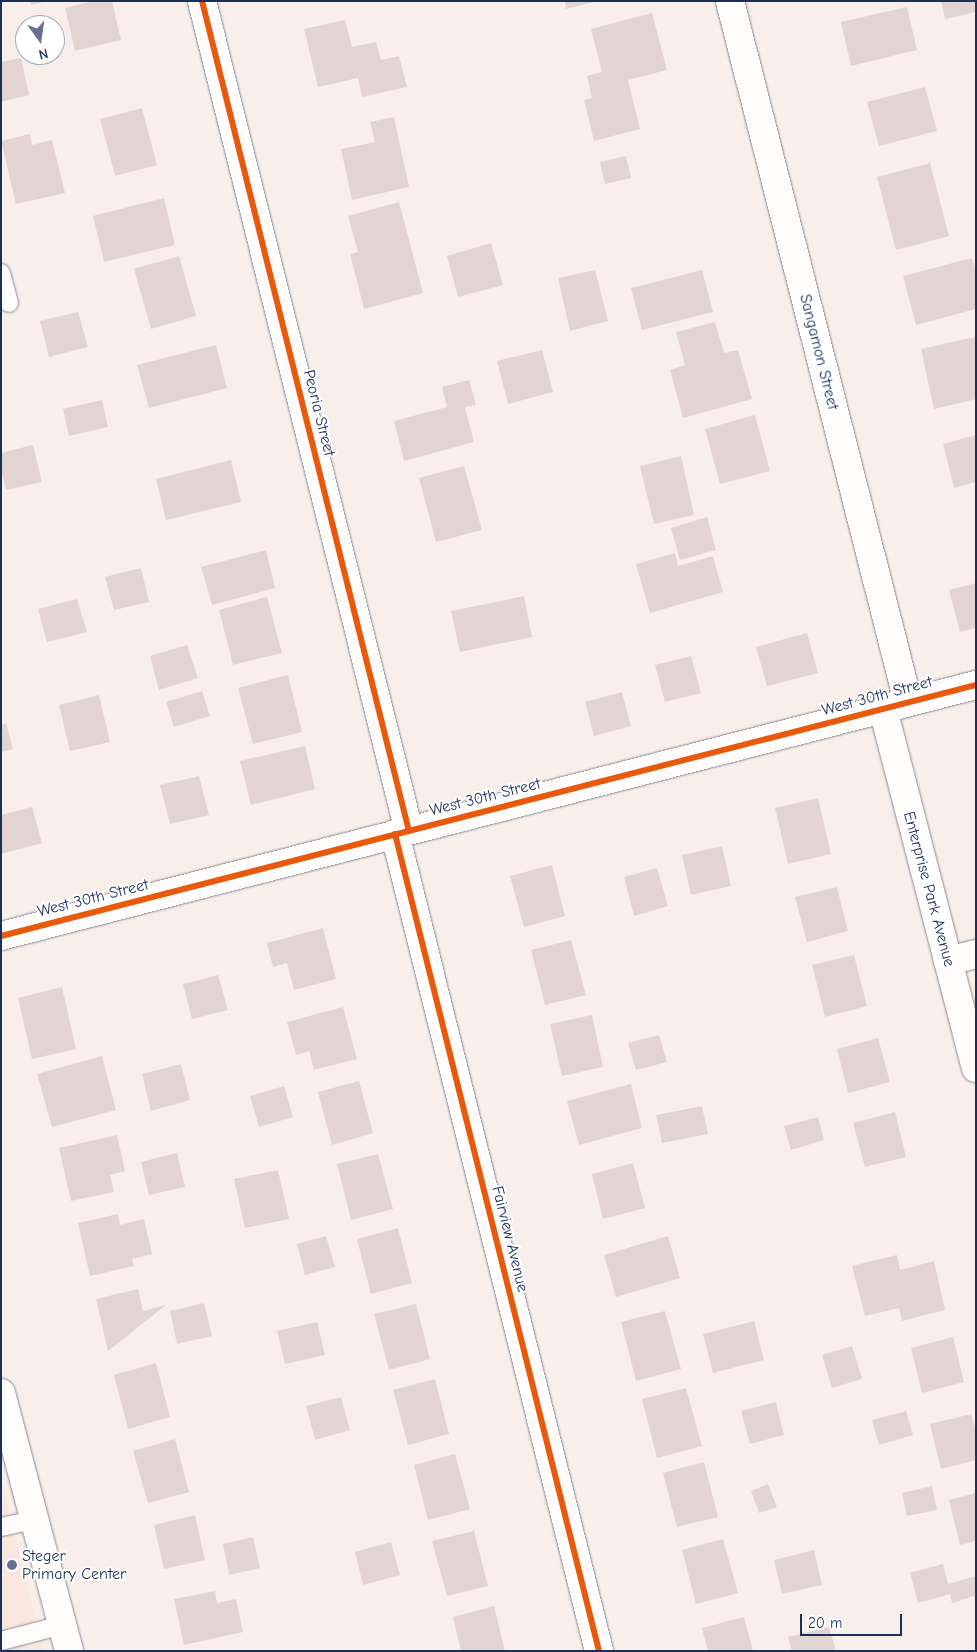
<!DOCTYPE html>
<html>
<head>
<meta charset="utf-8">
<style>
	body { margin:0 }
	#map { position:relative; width:977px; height:1652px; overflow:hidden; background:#f8efeb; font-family:"Comic Neue",sans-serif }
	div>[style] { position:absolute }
	.built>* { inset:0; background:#fae7de }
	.building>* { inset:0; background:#e2d5d1 }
	.roads { filter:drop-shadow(0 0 1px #8b8a91) drop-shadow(0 0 1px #8b8a91) }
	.service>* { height:18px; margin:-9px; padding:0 9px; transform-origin:9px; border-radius:9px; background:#fefdfc }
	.minor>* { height:28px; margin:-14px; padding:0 14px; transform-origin:14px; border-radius:14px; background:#fefdfc }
	.cycleway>* { height:6px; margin:-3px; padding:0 3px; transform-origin:3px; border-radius:3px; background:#e8590c }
	.dots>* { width:14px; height:14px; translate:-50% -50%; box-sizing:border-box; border:2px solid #fff; border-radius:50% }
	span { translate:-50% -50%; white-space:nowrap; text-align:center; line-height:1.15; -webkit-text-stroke:4px #fff; paint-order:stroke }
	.street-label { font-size:16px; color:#1b2f5e }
	.poi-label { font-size:16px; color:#1b2f5e }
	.left { translate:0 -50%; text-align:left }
	.frame { position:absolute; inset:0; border:2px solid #1b2f5e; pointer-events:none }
	.north { position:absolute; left:15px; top:15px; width:50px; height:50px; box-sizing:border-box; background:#fff; border:1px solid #a4acbf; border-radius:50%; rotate:166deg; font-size:14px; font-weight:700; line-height:20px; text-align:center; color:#1b2f5e }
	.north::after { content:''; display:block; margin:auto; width:18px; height:22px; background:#68728f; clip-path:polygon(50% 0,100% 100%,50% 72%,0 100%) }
	.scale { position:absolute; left:800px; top:1614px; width:102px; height:22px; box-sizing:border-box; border:2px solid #1b2f5e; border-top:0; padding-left:6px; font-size:15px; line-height:18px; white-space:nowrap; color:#1b2f5e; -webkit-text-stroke:4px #fff; paint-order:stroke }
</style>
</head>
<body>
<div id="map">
	<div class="built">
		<i style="clip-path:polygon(1px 1480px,44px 1651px,1px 1651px)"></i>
	</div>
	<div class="building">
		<i style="clip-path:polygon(30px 1px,42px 1px,43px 2px,31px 5px)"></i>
		<i style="clip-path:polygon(94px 1px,112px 1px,121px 40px,75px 51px,65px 8px)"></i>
		<i style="clip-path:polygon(565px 1px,594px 1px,594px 2px,566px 9px)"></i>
		<i style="clip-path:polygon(941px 1px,976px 1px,976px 12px,945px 19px)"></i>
		<i style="clip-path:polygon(907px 7px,917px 50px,851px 66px,841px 22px)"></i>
		<i style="clip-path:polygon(652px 13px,667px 70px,628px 80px,640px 129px,594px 141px,584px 100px,592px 98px,587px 76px,602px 72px,591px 29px)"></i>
		<i style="clip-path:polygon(345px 20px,352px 47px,376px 42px,381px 60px,399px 56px,407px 87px,362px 97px,358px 78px,318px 87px,304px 29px)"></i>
		<i style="clip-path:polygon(21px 58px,29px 95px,1px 102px,1px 62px)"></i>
		<i style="clip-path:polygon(925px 87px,937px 131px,879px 146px,867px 102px)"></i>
		<i style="clip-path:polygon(142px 108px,157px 165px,115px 176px,100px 119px)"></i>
		<i style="clip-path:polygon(394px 117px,409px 187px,352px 200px,341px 149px,375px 142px,370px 122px)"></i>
		<i style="clip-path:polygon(30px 134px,32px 145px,52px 140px,65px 193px,16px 204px,1px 141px)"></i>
		<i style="clip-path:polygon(626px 156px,631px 178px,605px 184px,600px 162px)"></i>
		<i style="clip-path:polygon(930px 163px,949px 236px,896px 250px,877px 177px)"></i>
		<i style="clip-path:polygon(164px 198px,175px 245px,104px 262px,93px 216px)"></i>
		<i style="clip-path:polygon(399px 202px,423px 293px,364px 309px,350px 254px,358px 252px,348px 216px)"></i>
		<i style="clip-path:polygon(491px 243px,503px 285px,458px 297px,447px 256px)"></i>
		<i style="clip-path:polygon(179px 256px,196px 316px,151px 329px,134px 269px)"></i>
		<i style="clip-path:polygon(972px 258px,976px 271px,976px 309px,916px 325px,903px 276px)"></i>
		<i style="clip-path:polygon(595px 270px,608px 321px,570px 331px,558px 278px)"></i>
		<i style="clip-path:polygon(702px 270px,713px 312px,642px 330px,631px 288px)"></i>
		<i style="clip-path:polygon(78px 312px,88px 347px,49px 357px,40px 321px)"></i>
		<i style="clip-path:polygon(715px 322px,724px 353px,738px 350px,752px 399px,683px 418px,670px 370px,685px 365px,676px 332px)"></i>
		<i style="clip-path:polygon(975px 337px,976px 399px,934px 409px,921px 349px)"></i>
		<i style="clip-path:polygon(216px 345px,227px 388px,149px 408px,137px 365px)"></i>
		<i style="clip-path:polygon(542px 350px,553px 392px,508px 404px,497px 361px)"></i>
		<i style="clip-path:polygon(469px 380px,476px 405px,465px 407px,474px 442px,404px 461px,394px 421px,447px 407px,442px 387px)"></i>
		<i style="clip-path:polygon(102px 400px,108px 427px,69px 436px,63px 409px)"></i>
		<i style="clip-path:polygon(755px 415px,770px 471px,720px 484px,705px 429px)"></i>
		<i style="clip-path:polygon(976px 435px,976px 482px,954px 488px,943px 444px)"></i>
		<i style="clip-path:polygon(33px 445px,42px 482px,6px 490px,1px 470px,1px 453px)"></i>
		<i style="clip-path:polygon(681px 456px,694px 515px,654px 524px,640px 466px)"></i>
		<i style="clip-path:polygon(231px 460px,241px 502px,166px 520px,156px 479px)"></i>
		<i style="clip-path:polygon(464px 466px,482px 530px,436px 542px,419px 478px)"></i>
		<i style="clip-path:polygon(707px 517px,716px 550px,680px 560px,671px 528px)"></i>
		<i style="clip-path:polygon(266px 550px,275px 588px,212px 605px,201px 567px)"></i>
		<i style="clip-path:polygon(675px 553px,678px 566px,713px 556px,723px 592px,650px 613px,636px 564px)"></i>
		<i style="clip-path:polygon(141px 568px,149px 602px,114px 610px,105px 577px)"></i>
		<i style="clip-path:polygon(976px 583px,976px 628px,960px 632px,949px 590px)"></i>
		<i style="clip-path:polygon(524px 596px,532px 637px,460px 652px,451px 611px)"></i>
		<i style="clip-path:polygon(267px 597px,282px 653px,233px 665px,219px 610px)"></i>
		<i style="clip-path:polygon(77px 599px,87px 632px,47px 642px,38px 609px)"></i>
		<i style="clip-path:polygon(807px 633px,818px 673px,767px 686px,756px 647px)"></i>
		<i style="clip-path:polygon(187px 645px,198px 678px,159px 690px,150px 656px)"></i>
		<i style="clip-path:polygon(691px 656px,701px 693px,665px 702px,655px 665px)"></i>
		<i style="clip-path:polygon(288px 675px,302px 732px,253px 744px,238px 688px)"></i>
		<i style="clip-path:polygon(202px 691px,210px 716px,174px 727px,166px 702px)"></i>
		<i style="clip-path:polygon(622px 692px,631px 726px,594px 736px,585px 702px)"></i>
		<i style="clip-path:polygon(99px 695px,110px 742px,70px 751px,59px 705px)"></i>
		<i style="clip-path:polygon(6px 723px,13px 749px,1px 752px,1px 725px)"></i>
		<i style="clip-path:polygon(305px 746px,315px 789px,251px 805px,240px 761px)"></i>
		<i style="clip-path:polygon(199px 776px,209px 815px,170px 824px,160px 785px)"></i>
		<i style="clip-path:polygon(818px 798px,831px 854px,788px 864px,775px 808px)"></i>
		<i style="clip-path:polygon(32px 807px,42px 843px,1px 854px,1px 815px)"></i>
		<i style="clip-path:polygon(722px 846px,731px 886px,691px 895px,682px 855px)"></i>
		<i style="clip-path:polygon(552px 865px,565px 916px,524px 927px,510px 876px)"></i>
		<i style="clip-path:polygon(657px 868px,668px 906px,634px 916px,624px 877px)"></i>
		<i style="clip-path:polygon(837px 887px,848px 931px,807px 942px,795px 897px)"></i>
		<i style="clip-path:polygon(323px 928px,336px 979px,294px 990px,287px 963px,273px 967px,267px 943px)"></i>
		<i style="clip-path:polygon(571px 940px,586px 995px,545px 1005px,531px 950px)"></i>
		<i style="clip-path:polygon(854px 955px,867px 1006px,825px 1017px,812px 965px)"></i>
		<i style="clip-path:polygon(218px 975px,228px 1010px,192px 1019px,183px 984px)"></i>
		<i style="clip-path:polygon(62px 987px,76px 1049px,32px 1059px,18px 998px)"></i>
		<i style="clip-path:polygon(343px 1007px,357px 1059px,314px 1070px,309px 1051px,296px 1055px,287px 1022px)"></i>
		<i style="clip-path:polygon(592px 1015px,603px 1067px,562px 1076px,550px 1024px)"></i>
		<i style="clip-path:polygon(659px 1035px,667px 1062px,636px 1070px,628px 1043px)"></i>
		<i style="clip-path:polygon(878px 1038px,890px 1082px,848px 1093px,837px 1049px)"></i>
		<i style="clip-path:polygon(102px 1056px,116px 1110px,52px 1127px,37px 1074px)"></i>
		<i style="clip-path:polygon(181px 1064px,190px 1100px,151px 1111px,142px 1074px)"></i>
		<i style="clip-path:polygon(359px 1081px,373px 1133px,332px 1145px,318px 1092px)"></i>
		<i style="clip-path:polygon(631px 1084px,642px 1128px,579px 1145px,567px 1101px)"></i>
		<i style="clip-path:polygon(284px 1086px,293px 1117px,259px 1127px,250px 1096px)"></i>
		<i style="clip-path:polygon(702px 1106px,708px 1134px,662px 1143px,656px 1115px)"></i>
		<i style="clip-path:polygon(895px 1112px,906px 1157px,865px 1167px,853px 1123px)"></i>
		<i style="clip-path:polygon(818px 1117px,824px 1140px,791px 1150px,784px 1126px)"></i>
		<i style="clip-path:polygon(117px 1135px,125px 1171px,110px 1175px,114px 1192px,71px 1201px,59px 1148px)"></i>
		<i style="clip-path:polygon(177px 1153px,185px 1187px,149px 1195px,141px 1162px)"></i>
		<i style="clip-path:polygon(378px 1154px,393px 1209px,351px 1220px,337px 1164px)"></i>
		<i style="clip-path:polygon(633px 1163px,645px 1208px,603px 1219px,592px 1174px)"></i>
		<i style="clip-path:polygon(278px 1170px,289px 1219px,245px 1228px,234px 1179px)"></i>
		<i style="clip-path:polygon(118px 1214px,120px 1225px,144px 1219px,152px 1254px,132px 1259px,134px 1266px,90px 1276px,78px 1223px)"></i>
		<i style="clip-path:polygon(398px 1228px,412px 1283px,371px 1294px,357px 1239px)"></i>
		<i style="clip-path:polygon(326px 1236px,335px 1267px,305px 1275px,297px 1244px)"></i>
		<i style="clip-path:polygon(668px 1236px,680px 1278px,616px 1297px,604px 1255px)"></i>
		<i style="clip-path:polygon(897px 1255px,900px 1270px,934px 1261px,945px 1310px,902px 1321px,899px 1308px,865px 1316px,852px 1266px)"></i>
		<i style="clip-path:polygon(138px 1289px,143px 1311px,166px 1305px,108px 1351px,96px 1299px)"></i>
		<i style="clip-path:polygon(204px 1303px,212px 1336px,177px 1344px,170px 1311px)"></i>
		<i style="clip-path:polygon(416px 1304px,430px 1359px,389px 1370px,374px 1314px)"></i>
		<i style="clip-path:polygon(665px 1311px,681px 1369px,636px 1381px,621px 1322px)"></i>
		<i style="clip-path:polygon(754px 1321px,764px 1360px,713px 1373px,703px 1334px)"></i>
		<i style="clip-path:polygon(317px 1322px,325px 1355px,285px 1364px,277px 1331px)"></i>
		<i style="clip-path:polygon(953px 1337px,964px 1382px,922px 1393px,911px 1348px)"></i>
		<i style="clip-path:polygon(852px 1346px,862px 1379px,832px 1388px,822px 1355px)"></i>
		<i style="clip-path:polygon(156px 1363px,170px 1417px,128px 1429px,114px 1375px)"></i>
		<i style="clip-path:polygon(435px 1379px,449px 1434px,408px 1445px,393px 1390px)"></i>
		<i style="clip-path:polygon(686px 1388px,702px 1446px,657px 1458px,642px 1399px)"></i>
		<i style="clip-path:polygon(341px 1397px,350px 1430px,315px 1440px,306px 1406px)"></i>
		<i style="clip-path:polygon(776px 1402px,784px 1435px,750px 1444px,741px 1411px)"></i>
		<i style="clip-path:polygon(906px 1411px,913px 1435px,879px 1445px,872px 1420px)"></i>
		<i style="clip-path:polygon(971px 1414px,976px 1431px,976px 1460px,941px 1469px,930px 1424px)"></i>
		<i style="clip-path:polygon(175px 1439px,189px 1492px,148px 1503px,133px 1451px)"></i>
		<i style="clip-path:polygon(455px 1454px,470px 1509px,428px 1520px,414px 1465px)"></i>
		<i style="clip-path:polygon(704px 1462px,718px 1517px,677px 1527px,663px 1473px)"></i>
		<i style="clip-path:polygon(768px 1484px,777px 1507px,759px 1513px,751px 1491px)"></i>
		<i style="clip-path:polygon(932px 1486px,937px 1510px,907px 1516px,902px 1493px)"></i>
		<i style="clip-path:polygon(976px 1493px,976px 1541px,960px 1545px,949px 1500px)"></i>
		<i style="clip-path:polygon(195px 1515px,205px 1560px,164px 1569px,154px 1525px)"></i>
		<i style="clip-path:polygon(474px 1531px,488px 1586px,447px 1596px,432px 1541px)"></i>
		<i style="clip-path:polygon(253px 1537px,260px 1568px,229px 1575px,223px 1544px)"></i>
		<i style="clip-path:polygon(723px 1539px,738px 1593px,696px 1604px,682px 1550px)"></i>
		<i style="clip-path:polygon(391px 1542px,400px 1575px,363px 1585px,355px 1552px)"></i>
		<i style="clip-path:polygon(814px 1550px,822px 1585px,782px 1594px,774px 1560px)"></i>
		<i style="clip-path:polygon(943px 1564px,948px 1584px,976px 1576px,976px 1600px,974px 1596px,952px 1603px,950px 1594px,918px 1603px,910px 1573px)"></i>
		<i style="clip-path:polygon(215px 1591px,217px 1603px,236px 1599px,243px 1632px,184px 1645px,174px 1599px)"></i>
		<i style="clip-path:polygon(494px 1606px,505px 1651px,461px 1651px,453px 1617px)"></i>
		<i style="clip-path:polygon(744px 1617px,753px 1651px,708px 1651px,702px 1628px)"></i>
		<i style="clip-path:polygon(829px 1627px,836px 1651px,792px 1651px,788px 1637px)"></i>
	</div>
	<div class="roads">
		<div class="service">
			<i style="left:1px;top:273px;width:31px;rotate:75deg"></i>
			<i style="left:1px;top:1527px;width:34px;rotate:-12deg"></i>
			<i style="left:1px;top:1641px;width:63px;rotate:-14.7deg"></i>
		</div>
		<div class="minor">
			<i style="left:202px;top:1px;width:855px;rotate:76deg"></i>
			<i style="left:730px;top:1px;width:723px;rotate:75.75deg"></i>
			<i style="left:883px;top:709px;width:371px;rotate:75.5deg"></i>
			<i style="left:395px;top:834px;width:842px;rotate:75.98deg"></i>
			<i style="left:1px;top:936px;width:1007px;rotate:-14.44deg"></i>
			<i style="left:948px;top:961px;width:29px;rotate:-14deg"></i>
			<i style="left:1px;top:1393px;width:267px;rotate:75.2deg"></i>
		</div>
	</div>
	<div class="cycleway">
		<i style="left:202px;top:1px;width:855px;rotate:76deg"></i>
		<i style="left:395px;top:834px;width:842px;rotate:75.98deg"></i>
		<i style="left:1px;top:936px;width:1007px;rotate:-14.44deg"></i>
	</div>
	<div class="dots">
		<i style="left:12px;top:1565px;background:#68728f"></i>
	</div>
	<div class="street-label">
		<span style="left:819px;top:352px;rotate:76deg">Sangamon Street</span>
		<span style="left:319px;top:413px;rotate:76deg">Peoria Street</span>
		<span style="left:877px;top:696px;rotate:-15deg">West 30th Street</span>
		<span style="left:485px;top:797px;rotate:-14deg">West 30th Street</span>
		<span style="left:929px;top:889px;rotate:75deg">Enterprise Park Avenue</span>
		<span style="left:93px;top:898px;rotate:-14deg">West 30th Street</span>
		<span style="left:510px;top:1239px;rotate:76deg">Fairview Avenue</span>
	</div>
	<div class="poi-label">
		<span class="left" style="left:22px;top:1565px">Steger<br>Primary Center</span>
	</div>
	<div class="frame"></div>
	<div class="north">N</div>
	<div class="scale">20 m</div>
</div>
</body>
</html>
